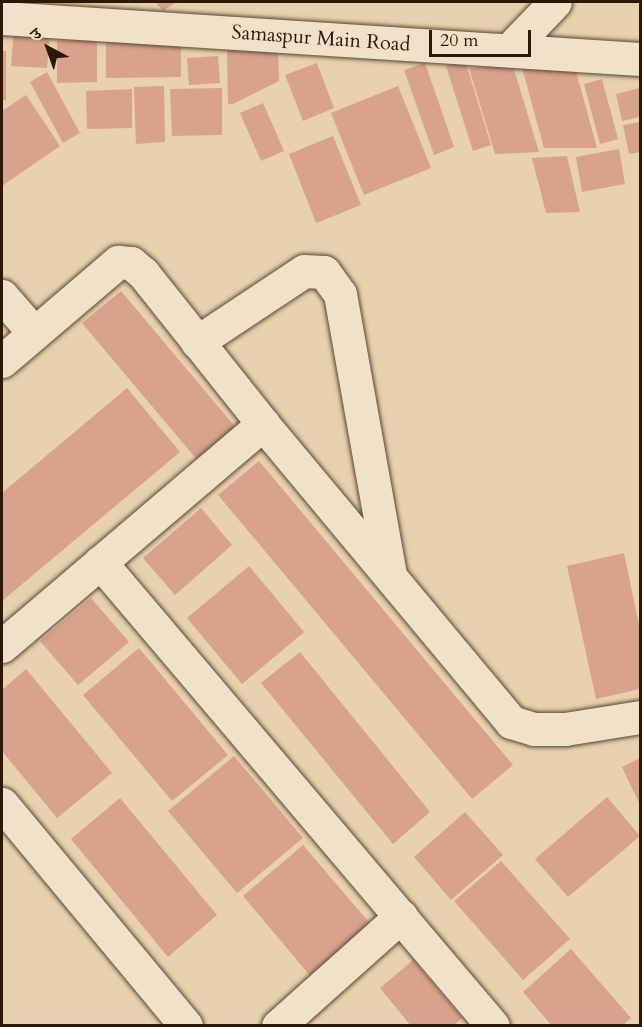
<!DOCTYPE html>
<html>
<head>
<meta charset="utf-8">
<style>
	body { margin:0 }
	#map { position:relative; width:642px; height:1027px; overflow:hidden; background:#e7d1ae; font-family:Cardo,"Noto Serif Devanagari",serif }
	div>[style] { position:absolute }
	.building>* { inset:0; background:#d9a28d }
	.roads { filter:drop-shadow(0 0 2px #5c4630) drop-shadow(0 0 2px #5c4630) }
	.street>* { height:33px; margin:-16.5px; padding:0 16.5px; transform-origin:16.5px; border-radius:16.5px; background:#efe1ca }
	span { translate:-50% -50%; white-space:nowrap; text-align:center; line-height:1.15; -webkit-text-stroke:4.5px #efe1ca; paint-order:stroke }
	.street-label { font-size:20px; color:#2d1706 }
	.frame { position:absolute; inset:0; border:3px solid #2d1706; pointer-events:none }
	.north { position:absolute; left:18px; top:18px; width:60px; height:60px; -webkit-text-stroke:4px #efe1ca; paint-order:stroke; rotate:319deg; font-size:16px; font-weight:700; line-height:24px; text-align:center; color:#2d1706 }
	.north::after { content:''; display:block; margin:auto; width:21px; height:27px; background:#2d1706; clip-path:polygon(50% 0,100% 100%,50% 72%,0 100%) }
	.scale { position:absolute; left:429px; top:30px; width:102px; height:27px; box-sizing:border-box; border:3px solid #2d1706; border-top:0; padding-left:8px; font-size:18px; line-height:21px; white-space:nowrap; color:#2d1706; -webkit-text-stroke:4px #efe1ca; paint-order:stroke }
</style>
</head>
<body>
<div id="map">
	<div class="building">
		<i style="clip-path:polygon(155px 2px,176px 2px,163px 11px)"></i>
		<i style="clip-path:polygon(14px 27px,50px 30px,47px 68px,11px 66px)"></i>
		<i style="clip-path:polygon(97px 40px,97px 82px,57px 83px,57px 41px)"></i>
		<i style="clip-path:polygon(106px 42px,181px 43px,181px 77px,106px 78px)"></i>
		<i style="clip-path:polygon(278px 49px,279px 81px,233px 104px,228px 104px,227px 50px)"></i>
		<i style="clip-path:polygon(2px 51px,6px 51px,6px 100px,2px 100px)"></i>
		<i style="clip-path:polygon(218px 56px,220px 83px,189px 85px,187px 58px)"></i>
		<i style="clip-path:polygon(465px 60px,491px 145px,473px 151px,446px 66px)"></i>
		<i style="clip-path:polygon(317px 63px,334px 108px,303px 121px,285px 75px)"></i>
		<i style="clip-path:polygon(425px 63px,454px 147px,434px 155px,404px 70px)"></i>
		<i style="clip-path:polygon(521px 64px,574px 64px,597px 148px,544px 148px)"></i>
		<i style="clip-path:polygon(513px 66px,539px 152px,495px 154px,469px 68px)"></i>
		<i style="clip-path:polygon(47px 72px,80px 133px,63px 143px,30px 82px)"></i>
		<i style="clip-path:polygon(602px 79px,618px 139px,600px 144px,584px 84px)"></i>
		<i style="clip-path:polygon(164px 86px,165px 142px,136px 144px,134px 87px)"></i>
		<i style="clip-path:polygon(398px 86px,431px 168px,364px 195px,331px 113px)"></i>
		<i style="clip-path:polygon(222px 88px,222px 135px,172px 136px,170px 89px)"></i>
		<i style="clip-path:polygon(640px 88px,640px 117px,622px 121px,616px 94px)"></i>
		<i style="clip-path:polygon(132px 89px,132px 128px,87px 129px,86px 91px)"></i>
		<i style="clip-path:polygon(26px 95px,60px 146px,2px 186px,2px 111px)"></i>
		<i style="clip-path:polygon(263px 103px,284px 151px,261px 161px,240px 113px)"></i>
		<i style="clip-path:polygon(640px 122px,640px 152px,629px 154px,623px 125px)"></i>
		<i style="clip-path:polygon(333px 136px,361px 205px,316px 223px,289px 154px)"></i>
		<i style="clip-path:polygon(619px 149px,625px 184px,582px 192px,576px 157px)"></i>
		<i style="clip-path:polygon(567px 156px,580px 212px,546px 213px,532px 158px)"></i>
		<i style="clip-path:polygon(121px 291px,237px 429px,198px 461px,82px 323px)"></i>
		<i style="clip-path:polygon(127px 388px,180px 452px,2px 601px,2px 493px)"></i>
		<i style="clip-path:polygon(259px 461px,513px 765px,472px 799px,218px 495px)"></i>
		<i style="clip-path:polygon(201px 508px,232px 545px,175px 595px,143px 558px)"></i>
		<i style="clip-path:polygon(624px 553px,640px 630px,640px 689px,596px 699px,567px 566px)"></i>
		<i style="clip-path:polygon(249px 566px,304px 632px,242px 684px,187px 618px)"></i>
		<i style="clip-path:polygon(91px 598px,129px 642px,78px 685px,40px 641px)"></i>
		<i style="clip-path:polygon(139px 648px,228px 755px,172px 801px,83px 695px)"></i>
		<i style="clip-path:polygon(300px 652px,430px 812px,393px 844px,261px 683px)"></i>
		<i style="clip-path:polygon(26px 669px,112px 773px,57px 818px,2px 751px,2px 690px)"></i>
		<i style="clip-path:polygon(234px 756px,303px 838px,237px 893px,168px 811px)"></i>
		<i style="clip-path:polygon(640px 758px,640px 805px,622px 767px)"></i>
		<i style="clip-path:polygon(607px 797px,640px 836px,568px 897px,535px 859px)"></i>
		<i style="clip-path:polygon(120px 798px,217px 915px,168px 957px,71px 839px)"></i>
		<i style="clip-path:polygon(465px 812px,503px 855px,451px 900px,414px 857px)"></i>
		<i style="clip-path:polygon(303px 845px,373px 927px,312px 978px,243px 896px)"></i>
		<i style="clip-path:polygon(501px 861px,570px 939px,523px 980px,454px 901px)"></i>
		<i style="clip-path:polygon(571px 949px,631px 1018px,622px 1026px,552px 1026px,523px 992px)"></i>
		<i style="clip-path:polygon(413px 960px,462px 1018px,453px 1026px,411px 1026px,380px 988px)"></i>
	</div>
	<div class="roads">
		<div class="street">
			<i style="left:2px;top:18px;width:639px;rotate:3.68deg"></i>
			<i style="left:509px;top:50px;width:66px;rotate:-46.2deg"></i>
			<i style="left:2px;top:296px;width:49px;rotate:49.1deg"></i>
			<i style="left:197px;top:342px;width:128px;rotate:-33.6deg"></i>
			<i style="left:304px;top:271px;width:20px;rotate:3deg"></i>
			<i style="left:324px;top:272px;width:27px;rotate:54deg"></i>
			<i style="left:340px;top:294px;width:284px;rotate:79.9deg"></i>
			<i style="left:2px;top:361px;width:153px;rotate:-40.5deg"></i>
			<i style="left:118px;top:262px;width:13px;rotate:4deg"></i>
			<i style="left:131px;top:263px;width:16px;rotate:40deg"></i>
			<i style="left:143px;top:273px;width:193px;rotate:51.5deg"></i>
			<i style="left:263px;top:424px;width:388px;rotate:50.2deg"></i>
			<i style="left:511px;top:722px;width:24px;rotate:17deg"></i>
			<i style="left:534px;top:729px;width:31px"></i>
			<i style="left:565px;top:729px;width:76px;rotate:-9.1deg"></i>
			<i style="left:100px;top:562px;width:608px;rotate:49.74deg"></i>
			<i style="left:2px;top:646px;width:343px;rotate:-40.4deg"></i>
			<i style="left:2px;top:804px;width:288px;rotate:50.3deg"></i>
			<i style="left:278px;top:1026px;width:165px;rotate:-41.8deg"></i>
		</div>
	</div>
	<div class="street-label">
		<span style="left:321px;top:38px;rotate:4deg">Samaspur Main Road</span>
	</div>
	<div class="frame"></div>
	<div class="north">उ</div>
	<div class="scale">20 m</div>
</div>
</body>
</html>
